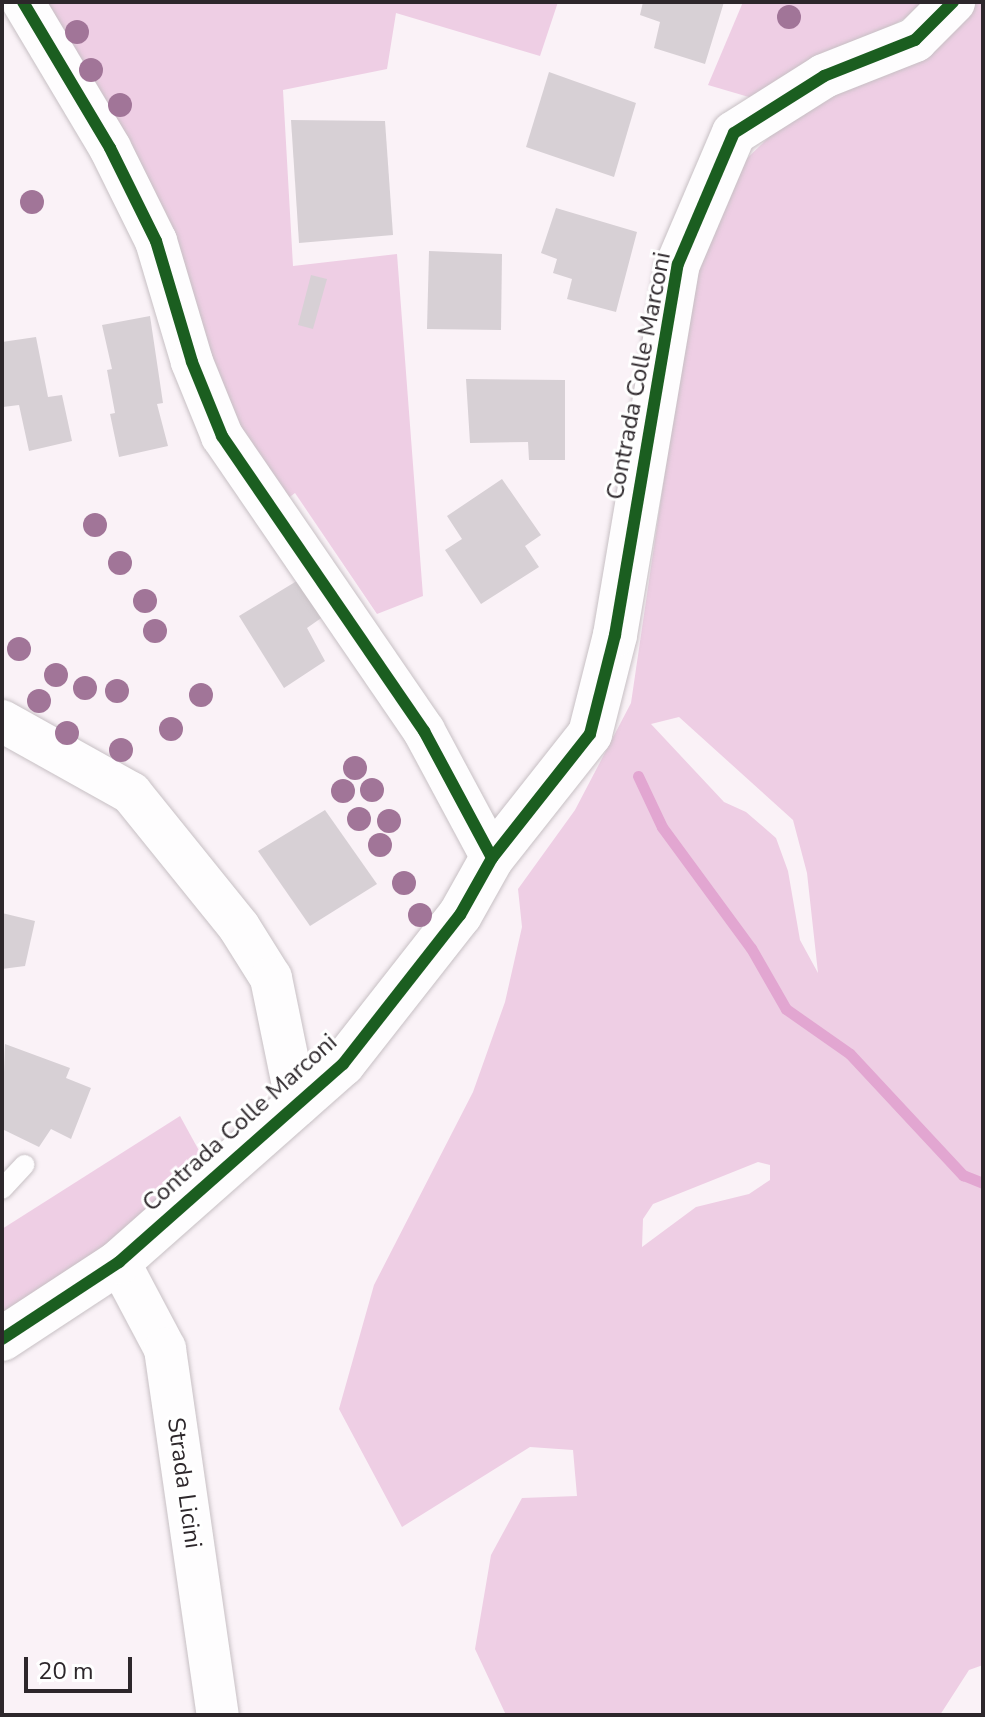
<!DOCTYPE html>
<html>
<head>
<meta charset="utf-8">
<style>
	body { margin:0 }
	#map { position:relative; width:985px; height:1717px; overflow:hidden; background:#faf2f7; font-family:"Nunito Sans",sans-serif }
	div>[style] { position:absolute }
	.green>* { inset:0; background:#eecee4 }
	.stream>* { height:11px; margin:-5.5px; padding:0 5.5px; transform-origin:5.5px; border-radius:5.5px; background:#e2a6d1 }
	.building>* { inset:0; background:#d7d0d5 }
	.roads { filter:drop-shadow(0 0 2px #c7c0c4) drop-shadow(0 0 2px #c7c0c4) }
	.lane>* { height:20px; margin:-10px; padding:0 10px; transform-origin:10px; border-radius:10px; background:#fefdfe }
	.street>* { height:42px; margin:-21px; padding:0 21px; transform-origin:21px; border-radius:21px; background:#fefdfe }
	.secondary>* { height:44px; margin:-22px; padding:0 22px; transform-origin:22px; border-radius:22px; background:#fefdfe }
	.cycleway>* { height:12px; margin:-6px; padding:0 6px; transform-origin:6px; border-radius:6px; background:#1b5e20 }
	.trees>* { width:24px; height:24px; margin:-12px; border-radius:50%; background:#a17598 }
	span { translate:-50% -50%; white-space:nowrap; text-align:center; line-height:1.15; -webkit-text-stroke:6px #fff; paint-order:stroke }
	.street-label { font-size:24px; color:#2d272b }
	.frame { position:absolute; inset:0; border:4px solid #2d272b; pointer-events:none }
	.scale { position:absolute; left:24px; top:1657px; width:108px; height:36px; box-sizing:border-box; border:4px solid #2d272b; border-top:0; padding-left:10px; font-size:24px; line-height:28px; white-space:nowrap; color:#2d272b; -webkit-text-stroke:6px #fff; paint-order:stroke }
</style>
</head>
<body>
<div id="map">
	<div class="green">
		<i style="clip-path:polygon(31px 2px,558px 2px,540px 56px,396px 13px,387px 69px,283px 90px,293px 266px,397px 254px,423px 596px,377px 614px,295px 493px,274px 509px)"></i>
		<i style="clip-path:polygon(743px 2px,934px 2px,759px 100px,708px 85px)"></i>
		<i style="clip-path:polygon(evenodd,974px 2px,983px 2px,983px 1665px,969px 1670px,940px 1715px,506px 1715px,475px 1649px,491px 1555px,522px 1498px,577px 1496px,573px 1450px,530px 1447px,402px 1527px,339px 1409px,374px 1285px,473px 1092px,505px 1002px,522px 927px,518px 889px,575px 810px,631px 703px,693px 281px,737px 168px,798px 109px,974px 2px,679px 717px,793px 820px,807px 873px,818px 973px,800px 940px,788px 871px,776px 838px,746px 812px,724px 802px,651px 724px,679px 717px,974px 2px,758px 1162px,770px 1165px,770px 1180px,749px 1194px,696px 1207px,642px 1247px,643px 1219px,653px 1204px,758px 1162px)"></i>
		<i style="clip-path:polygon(180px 1116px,208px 1167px,2px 1324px,2px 1229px)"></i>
	</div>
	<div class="stream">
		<i style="left:638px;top:776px;width:56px;rotate:64.8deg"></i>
		<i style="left:662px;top:827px;width:150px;rotate:53.7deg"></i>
		<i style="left:751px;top:948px;width:70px;rotate:60.2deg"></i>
		<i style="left:786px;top:1009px;width:78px;rotate:35.1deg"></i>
		<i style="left:850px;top:1054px;width:166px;rotate:47deg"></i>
		<i style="left:963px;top:1175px;width:22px;rotate:22deg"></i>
	</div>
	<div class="building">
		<i style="clip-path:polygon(643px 2px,724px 2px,705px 64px,654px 48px,660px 22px,640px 15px)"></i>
		<i style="clip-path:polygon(549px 72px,636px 103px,614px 177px,526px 147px)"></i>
		<i style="clip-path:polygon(291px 120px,385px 121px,393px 235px,299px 243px)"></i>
		<i style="clip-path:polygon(556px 208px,637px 232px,616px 312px,567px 299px,572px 279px,553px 273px,557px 259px,541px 253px)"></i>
		<i style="clip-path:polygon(429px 251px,502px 254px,501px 330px,427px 329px)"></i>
		<i style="clip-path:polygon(311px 275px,327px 279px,313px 329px,298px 325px)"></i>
		<i style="clip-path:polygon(150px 316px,163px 403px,157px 404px,168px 446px,119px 457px,110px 414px,115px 413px,107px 370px,112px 369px,102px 325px)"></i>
		<i style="clip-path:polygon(36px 337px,48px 397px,62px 395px,72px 441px,29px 451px,19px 405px,3px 407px,2px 342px)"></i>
		<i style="clip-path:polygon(466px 379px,565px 380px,565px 460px,529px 460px,528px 442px,470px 443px)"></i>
		<i style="clip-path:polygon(502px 479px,541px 535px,525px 546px,539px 567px,481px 604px,445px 550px,462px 539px,447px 516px)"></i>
		<i style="clip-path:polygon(300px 579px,324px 616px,307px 628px,325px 661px,284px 688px,239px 616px)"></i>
		<i style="clip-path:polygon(325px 810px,377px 884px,310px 926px,258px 851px)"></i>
		<i style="clip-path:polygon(2px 913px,35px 921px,25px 966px,2px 969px)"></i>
		<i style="clip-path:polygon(5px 1044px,70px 1068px,66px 1078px,91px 1088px,71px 1139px,51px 1129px,39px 1147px,2px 1129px)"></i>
	</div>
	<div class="roads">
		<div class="lane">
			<i style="left:2px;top:1189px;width:33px;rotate:-47deg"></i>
		</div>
		<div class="street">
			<i style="left:23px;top:2px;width:170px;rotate:59.2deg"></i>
			<i style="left:110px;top:148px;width:104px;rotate:63.7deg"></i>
			<i style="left:156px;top:241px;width:126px;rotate:73.4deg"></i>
			<i style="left:192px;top:362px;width:80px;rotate:67.9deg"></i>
			<i style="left:222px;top:436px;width:358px;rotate:55.6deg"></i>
			<i style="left:424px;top:731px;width:144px;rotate:61.8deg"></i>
			<i style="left:2px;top:721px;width:148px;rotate:29.2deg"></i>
			<i style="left:131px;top:793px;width:172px;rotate:51.1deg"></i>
			<i style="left:239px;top:927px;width:60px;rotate:57.9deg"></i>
			<i style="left:271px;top:978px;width:130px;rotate:78.4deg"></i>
			<i style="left:119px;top:1262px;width:98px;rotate:62.1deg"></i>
			<i style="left:165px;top:1349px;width:370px;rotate:81.8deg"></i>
		</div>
		<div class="secondary">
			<i style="left:2px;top:1339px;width:140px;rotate:-33.3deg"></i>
			<i style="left:119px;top:1262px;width:299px;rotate:-41.5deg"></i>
			<i style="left:343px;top:1064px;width:189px;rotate:-51.9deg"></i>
			<i style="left:460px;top:915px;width:65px;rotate:-60.7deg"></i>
			<i style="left:492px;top:858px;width:158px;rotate:-51.7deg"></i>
			<i style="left:590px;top:734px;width:102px;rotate:-75.8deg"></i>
			<i style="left:615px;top:635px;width:376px;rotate:-80.4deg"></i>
			<i style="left:678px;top:264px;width:142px;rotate:-66.9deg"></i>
			<i style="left:734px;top:133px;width:107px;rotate:-32.3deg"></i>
			<i style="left:824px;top:76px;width:98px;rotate:-21.6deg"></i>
			<i style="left:915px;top:40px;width:54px;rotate:-45deg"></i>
		</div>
	</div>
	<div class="cycleway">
		<i style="left:23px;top:2px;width:170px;rotate:59.2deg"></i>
		<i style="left:110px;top:148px;width:104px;rotate:63.7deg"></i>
		<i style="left:156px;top:241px;width:126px;rotate:73.4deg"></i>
		<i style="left:192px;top:362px;width:80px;rotate:67.9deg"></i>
		<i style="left:222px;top:436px;width:358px;rotate:55.6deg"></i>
		<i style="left:424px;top:731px;width:144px;rotate:61.8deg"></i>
		<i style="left:2px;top:1339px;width:140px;rotate:-33.3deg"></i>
		<i style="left:119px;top:1262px;width:299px;rotate:-41.5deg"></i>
		<i style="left:343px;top:1064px;width:189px;rotate:-51.9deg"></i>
		<i style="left:460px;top:915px;width:65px;rotate:-60.7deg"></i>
		<i style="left:492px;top:858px;width:158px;rotate:-51.7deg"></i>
		<i style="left:590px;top:734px;width:102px;rotate:-75.8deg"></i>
		<i style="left:615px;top:635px;width:376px;rotate:-80.4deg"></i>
		<i style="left:678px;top:264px;width:142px;rotate:-66.9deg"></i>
		<i style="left:734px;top:133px;width:107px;rotate:-32.3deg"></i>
		<i style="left:824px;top:76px;width:98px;rotate:-21.6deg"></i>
		<i style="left:915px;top:40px;width:54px;rotate:-45deg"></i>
	</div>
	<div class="trees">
		<i style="left:789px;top:17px"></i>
		<i style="left:77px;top:32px"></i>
		<i style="left:91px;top:70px"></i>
		<i style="left:120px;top:105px"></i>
		<i style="left:32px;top:202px"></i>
		<i style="left:95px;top:525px"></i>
		<i style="left:120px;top:563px"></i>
		<i style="left:145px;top:601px"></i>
		<i style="left:155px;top:631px"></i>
		<i style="left:19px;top:649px"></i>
		<i style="left:56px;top:675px"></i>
		<i style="left:85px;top:688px"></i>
		<i style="left:117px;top:691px"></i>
		<i style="left:201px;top:695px"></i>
		<i style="left:39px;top:701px"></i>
		<i style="left:171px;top:729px"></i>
		<i style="left:67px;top:733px"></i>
		<i style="left:121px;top:750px"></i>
		<i style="left:355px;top:768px"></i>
		<i style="left:372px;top:790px"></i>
		<i style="left:343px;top:791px"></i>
		<i style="left:359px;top:819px"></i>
		<i style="left:389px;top:821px"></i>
		<i style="left:380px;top:845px"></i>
		<i style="left:404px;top:883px"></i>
		<i style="left:420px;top:915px"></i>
	</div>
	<div class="street-label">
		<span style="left:639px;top:376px;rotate:-79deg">Contrada Colle Marconi</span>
		<span style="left:240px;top:1123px;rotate:-42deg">Contrada Colle Marconi</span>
		<span style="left:184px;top:1483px;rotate:82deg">Strada Licini</span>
	</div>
	<div class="frame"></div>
	<div class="scale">20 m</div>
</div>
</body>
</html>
